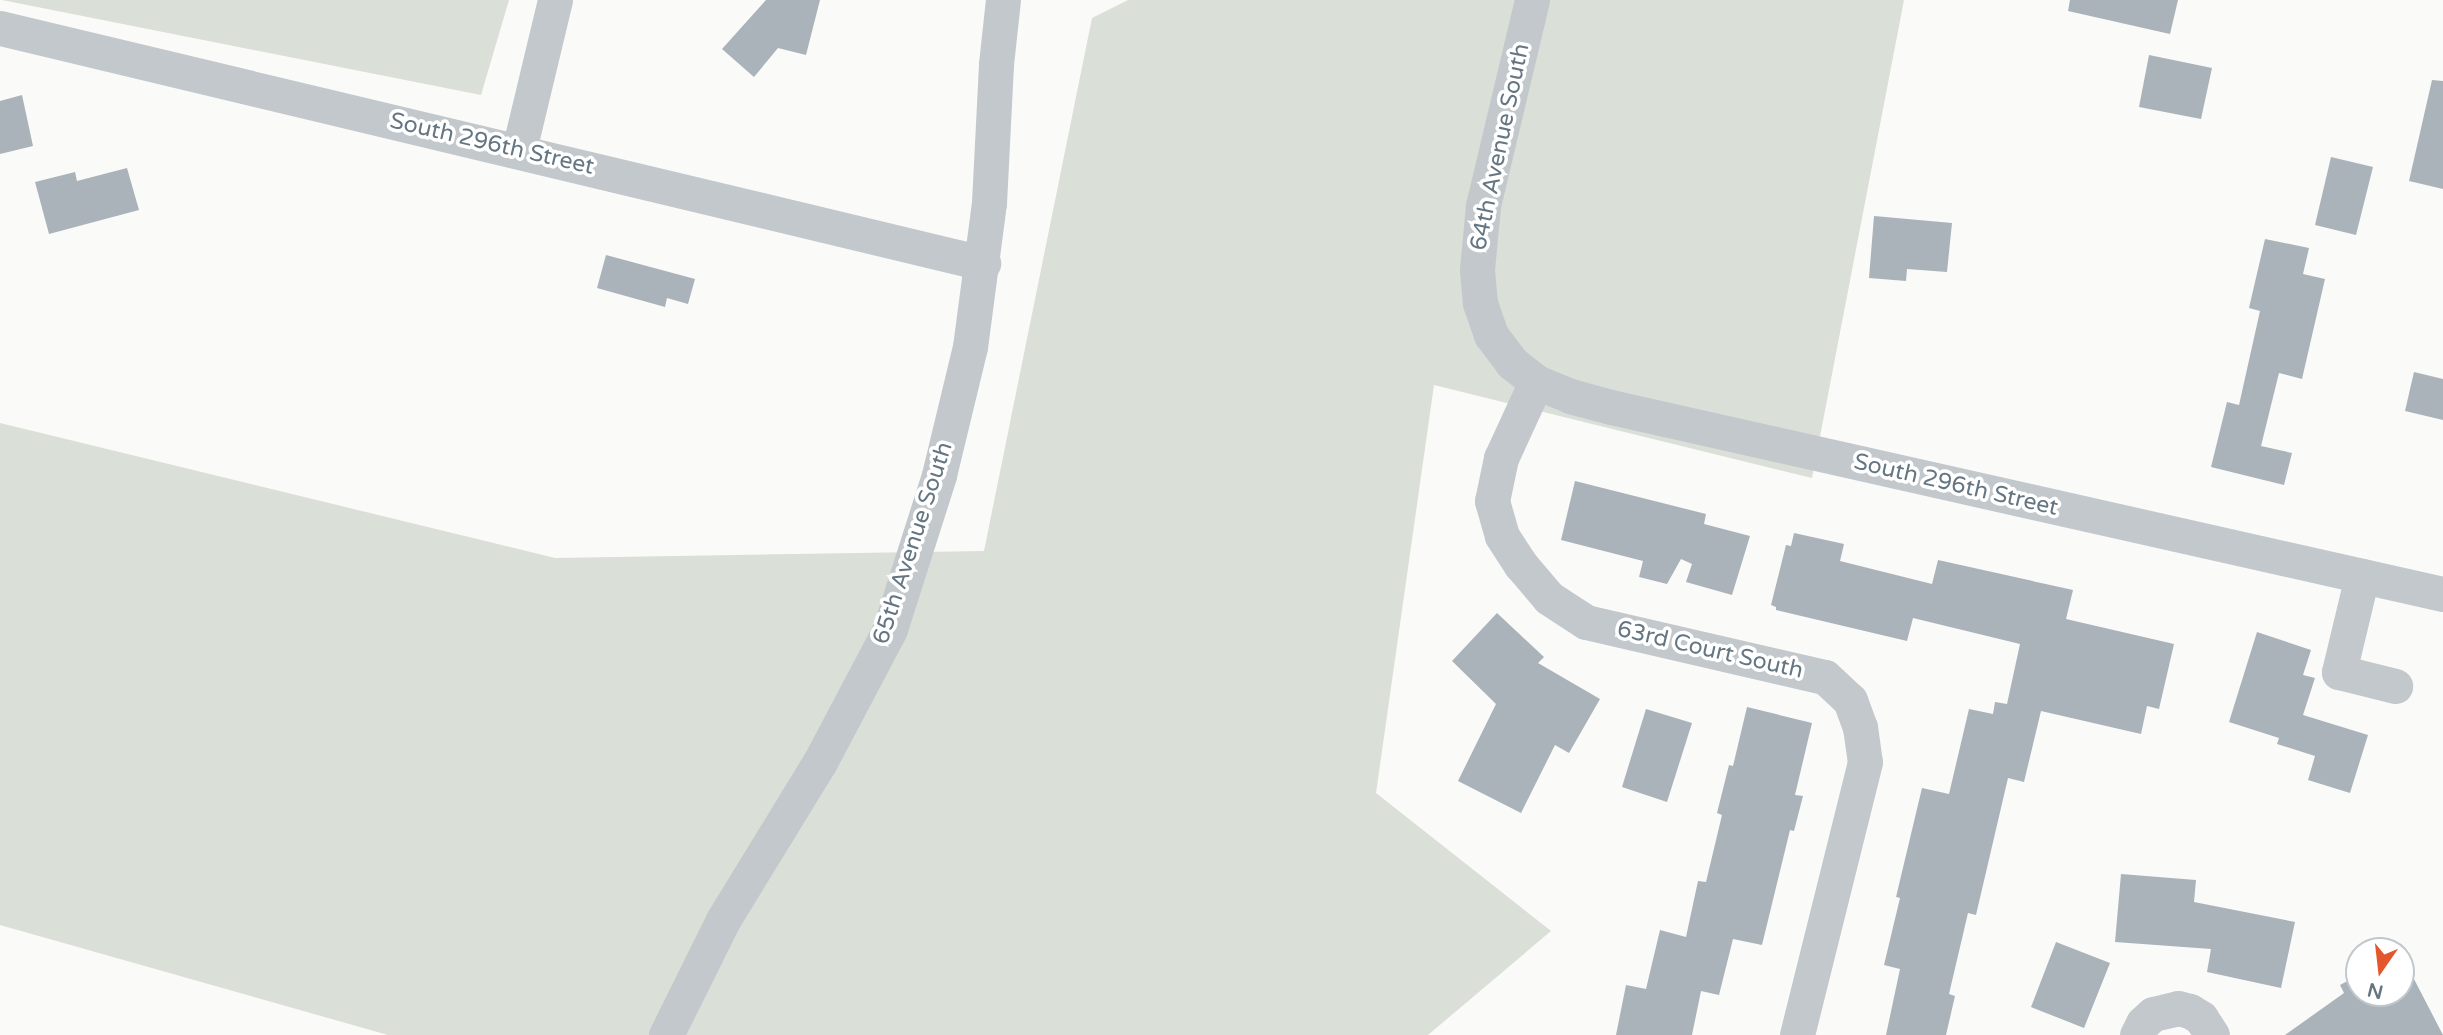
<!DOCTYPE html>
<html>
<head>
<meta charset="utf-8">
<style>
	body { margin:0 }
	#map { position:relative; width:2443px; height:1035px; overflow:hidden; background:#fafaf8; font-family:"Varela Round",sans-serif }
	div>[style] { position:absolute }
	.green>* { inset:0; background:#dadfd7 }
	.building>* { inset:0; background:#aab3b9 }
	.minor>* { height:35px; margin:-17.5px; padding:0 17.5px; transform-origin:17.5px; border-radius:17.5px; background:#c3c8cc }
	span { translate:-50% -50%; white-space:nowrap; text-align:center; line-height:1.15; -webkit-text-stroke:7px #fff; paint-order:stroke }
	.street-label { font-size:23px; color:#657683 }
	.north { position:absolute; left:2345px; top:937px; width:70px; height:70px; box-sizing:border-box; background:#fff; border:2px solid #c1c8cd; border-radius:50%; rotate:194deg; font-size:19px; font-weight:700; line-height:28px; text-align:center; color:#657683 }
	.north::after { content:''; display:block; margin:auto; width:24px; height:32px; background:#e4572e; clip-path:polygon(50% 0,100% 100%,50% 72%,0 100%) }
</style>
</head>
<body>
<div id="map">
	<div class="green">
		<i style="clip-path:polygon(2px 0,509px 0,481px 95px)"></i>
		<i style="clip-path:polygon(1128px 0,1904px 0,1812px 478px,1434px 385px,1376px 793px,1551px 931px,1428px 1035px,388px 1035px,0 925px,0 423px,555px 558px,984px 551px,1092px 18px)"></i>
	</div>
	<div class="building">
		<i style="clip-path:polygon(766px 0,820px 0,806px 55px,778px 48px,754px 77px,722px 49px)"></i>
		<i style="clip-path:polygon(2070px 0,2178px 0,2170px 34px,2068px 11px)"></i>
		<i style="clip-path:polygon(2149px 55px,2212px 68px,2201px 119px,2139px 107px)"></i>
		<i style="clip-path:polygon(2432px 80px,2443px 81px,2443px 189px,2409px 181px)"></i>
		<i style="clip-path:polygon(22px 95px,33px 146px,0 154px,0 101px)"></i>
		<i style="clip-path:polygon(2331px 157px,2373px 167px,2356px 235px,2315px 225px)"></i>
		<i style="clip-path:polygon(127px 168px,139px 210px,49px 234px,35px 182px,75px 172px,77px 181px)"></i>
		<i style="clip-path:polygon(1874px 216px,1952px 223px,1947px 272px,1907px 269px,1906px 281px,1869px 278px)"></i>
		<i style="clip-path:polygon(2265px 239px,2309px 248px,2303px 274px,2325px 279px,2302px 379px,2279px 373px,2261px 446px,2292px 453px,2284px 485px,2211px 467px,2227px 402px,2239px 405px,2260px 311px,2249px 308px)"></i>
		<i style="clip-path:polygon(606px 255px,695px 279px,688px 304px,667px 298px,665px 307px,597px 288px)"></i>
		<i style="clip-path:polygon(2414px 372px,2443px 379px,2443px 420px,2405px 411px)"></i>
		<i style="clip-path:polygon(1575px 481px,1706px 514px,1704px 524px,1750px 536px,1732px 595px,1686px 582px,1692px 564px,1681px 559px,1667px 584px,1639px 577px,1643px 561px,1561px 540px)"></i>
		<i style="clip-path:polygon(1794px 533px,1844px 544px,1840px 561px,1932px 584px,1938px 560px,2073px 590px,2066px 619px,2174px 644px,2159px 709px,2147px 706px,2141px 734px,2041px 711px,2024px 782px,2008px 778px,1976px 915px,1968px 913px,1949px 994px,1955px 996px,1946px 1035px,1886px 1035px,1900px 969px,1884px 965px,1900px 898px,1896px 897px,1922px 788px,1949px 794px,1969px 709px,1993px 714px,1995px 702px,2007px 704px,2020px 644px,1913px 618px,1907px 641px,1776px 610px,1776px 607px,1771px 605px,1786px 545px,1791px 546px)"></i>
		<i style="clip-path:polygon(1497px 613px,1544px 657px,1538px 663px,1600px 699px,1569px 753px,1555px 745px,1521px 813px,1458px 781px,1496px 704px,1452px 661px)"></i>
		<i style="clip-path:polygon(2257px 632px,2311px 650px,2303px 675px,2315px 678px,2303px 715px,2368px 735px,2350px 793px,2308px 780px,2315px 756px,2277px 744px,2279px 738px,2229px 722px)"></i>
		<i style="clip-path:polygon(1747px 707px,1812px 723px,1795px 795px,1803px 796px,1794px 831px,1790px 830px,1762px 945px,1733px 939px,1719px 995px,1701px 991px,1692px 1035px,1616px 1035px,1626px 985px,1646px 989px,1660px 930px,1686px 937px,1698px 881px,1706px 882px,1722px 815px,1717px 813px,1729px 765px,1733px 766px)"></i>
		<i style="clip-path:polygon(1646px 709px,1692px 723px,1667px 802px,1622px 787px)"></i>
		<i style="clip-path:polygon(2121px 874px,2196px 880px,2194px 902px,2295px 922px,2281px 988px,2207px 972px,2211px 949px,2115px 942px)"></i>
		<i style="clip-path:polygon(2056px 942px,2110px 963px,2084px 1028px,2031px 1007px)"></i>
		<i style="clip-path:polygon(2401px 954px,2443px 1035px,2285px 1035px,2344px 993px,2340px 985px,2359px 975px,2359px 993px,2401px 993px)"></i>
	</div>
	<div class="minor">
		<i style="left:1532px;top:0;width:212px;rotate:103.4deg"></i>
		<i style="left:1483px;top:206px;width:64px;rotate:95.4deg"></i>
		<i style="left:1477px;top:270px;width:33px;rotate:85deg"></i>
		<i style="left:1480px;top:303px;width:34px;rotate:71deg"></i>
		<i style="left:1491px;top:335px;width:35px;rotate:53deg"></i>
		<i style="left:1512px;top:363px;width:31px;rotate:38deg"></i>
		<i style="left:1536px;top:382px;width:37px;rotate:22deg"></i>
		<i style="left:1570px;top:396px;width:42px;rotate:15deg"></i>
		<i style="left:1611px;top:407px;width:853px;rotate:12.67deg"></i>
		<i style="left:0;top:28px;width:1011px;rotate:13.45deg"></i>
		<i style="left:519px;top:150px;width:154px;rotate:-76.5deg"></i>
		<i style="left:1536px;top:382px;width:84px;rotate:114.7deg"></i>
		<i style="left:1501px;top:458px;width:44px;rotate:101.8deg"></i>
		<i style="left:1492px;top:501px;width:36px;rotate:74deg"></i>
		<i style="left:1502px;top:536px;width:35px;rotate:57deg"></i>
		<i style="left:1521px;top:565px;width:43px;rotate:49.7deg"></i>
		<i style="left:1549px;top:598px;width:44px;rotate:33deg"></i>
		<i style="left:1586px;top:622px;width:245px;rotate:13deg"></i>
		<i style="left:1825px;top:677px;width:34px;rotate:43deg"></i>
		<i style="left:1850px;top:700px;width:29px;rotate:70deg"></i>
		<i style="left:1860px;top:727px;width:35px;rotate:82deg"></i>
		<i style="left:1865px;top:762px;width:281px;rotate:104deg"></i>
		<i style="left:2362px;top:576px;width:99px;rotate:103.5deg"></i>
		<i style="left:2339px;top:672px;width:58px;rotate:14deg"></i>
		<i style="left:666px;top:1035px;width:128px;rotate:-63.6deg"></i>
		<i style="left:723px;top:920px;width:185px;rotate:-58.5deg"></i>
		<i style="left:820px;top:762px;width:150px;rotate:-62.2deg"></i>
		<i style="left:890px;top:629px;width:162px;rotate:-72.3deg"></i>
		<i style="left:939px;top:475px;width:132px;rotate:-76.4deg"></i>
		<i style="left:970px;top:347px;width:145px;rotate:-82.5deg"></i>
		<i style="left:989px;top:203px;width:139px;rotate:-87.1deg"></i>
		<i style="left:996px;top:64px;width:64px;rotate:-83.8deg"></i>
		<i style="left:2137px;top:1035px;width:13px;rotate:-63deg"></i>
		<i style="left:2143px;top:1023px;width:13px;rotate:-42deg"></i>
		<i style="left:2153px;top:1014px;width:26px;rotate:-13deg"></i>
		<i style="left:2178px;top:1008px;width:12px;rotate:14deg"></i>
		<i style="left:2190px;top:1011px;width:13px;rotate:32deg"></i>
		<i style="left:2201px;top:1018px;width:20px;rotate:57deg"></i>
	</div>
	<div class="street-label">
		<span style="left:492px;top:144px;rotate:13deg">South 296th Street</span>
		<span style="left:1500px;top:147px;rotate:-78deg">64th Avenue South</span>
		<span style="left:1956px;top:485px;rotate:13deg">South 296th Street</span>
		<span style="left:913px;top:543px;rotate:-72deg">65th Avenue South</span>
		<span style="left:1710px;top:650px;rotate:13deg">63rd Court South</span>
	</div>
	<div class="north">N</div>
</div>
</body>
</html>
